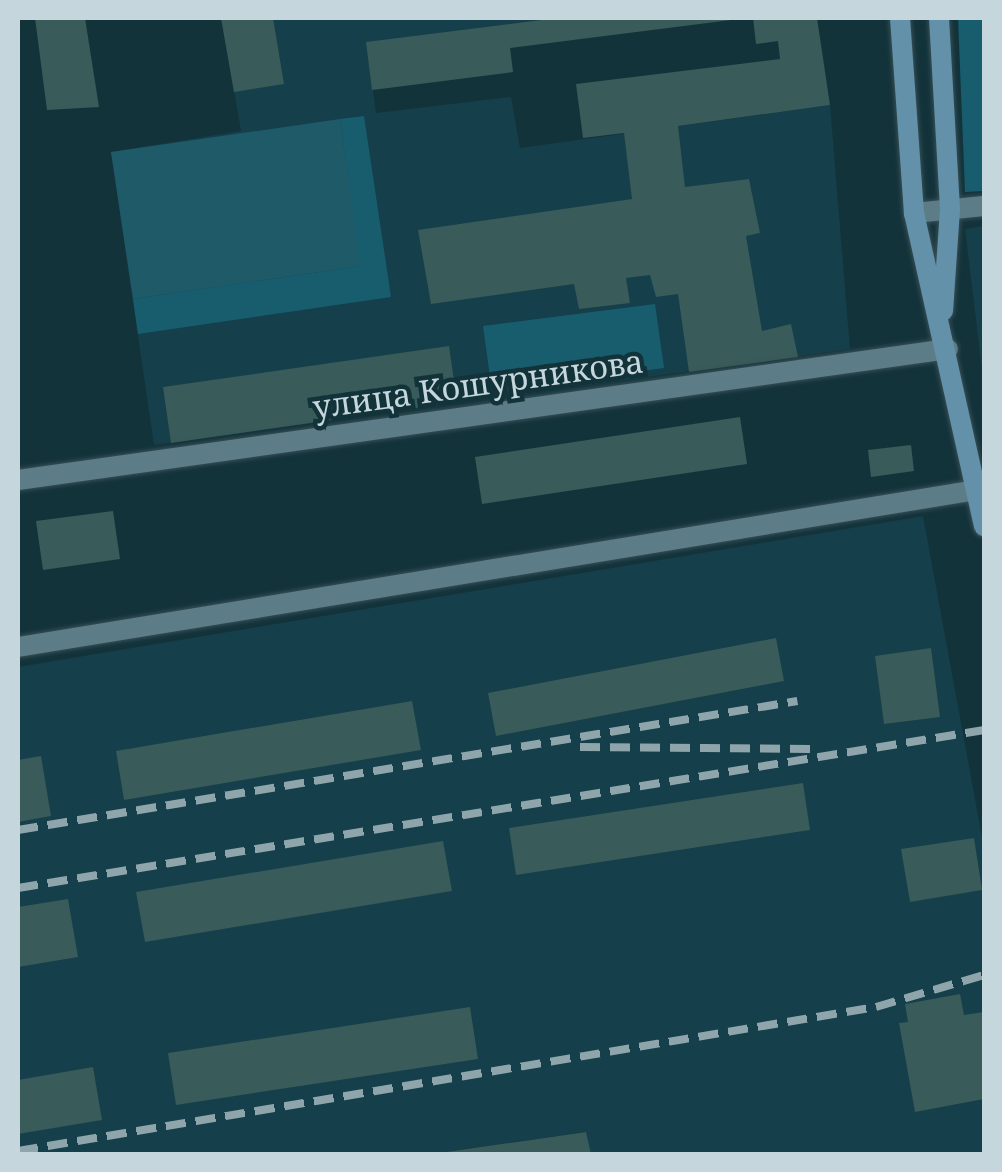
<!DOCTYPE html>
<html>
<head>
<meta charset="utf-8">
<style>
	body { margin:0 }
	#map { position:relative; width:1002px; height:1172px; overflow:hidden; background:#13333b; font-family:"Noto Serif",serif }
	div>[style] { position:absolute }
	.built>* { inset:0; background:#153f4a }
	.green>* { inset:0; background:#1f5a68 }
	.forest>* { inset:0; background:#185d6e }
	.building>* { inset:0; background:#395b59 }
	.roads { filter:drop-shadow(0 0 2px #374f56) drop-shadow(0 0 2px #374f56) }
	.street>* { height:20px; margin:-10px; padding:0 10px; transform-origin:10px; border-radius:10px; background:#5c7d87 }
	.secondary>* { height:20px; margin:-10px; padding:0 10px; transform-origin:10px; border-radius:10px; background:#6491aa }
	.rail>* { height:8px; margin-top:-4px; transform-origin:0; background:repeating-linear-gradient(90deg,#8ea5ab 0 20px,transparent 0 30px) }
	span { translate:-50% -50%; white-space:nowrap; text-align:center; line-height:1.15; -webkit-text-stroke:9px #13333b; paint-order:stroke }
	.street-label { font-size:32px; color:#c5d7dc }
	.frame { position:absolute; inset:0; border:20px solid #c5d7dc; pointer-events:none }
</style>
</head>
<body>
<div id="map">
	<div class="built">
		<i style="clip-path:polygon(221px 18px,711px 18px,510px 48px,513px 72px,373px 90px,376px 113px,511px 97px,520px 148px,830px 105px,850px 349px,154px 445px,111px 152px,241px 131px)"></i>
		<i style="clip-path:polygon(984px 226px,984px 386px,965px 229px)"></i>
		<i style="clip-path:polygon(923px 516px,984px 848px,984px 1154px,591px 1154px,585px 1132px,431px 1154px,18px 1154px,18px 667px)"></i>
	</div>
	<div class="green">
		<i style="clip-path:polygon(340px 119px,361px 266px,133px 299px,111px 152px)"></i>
	</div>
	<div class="forest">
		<i style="clip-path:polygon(958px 18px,984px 18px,984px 191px,965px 192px)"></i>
		<i style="clip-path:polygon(364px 116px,391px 297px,138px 334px,133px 299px,360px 266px,340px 119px)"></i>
		<i style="clip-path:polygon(655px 304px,664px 368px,492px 391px,483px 326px)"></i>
	</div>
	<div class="building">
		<i style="clip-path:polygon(35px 18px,85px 18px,99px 107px,47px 110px)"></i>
		<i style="clip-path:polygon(221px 18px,273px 18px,284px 84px,234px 92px)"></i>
		<i style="clip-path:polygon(557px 18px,731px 20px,510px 48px,513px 72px,372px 90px,366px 42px)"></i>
		<i style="clip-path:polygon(753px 18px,817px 18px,830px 105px,678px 126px,685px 187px,749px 179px,760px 233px,746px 236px,762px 331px,791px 324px,798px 357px,689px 372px,678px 294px,656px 297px,650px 275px,626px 278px,630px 303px,579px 309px,574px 284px,431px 304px,418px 230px,632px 199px,624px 133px,583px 138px,576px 84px,780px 59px,778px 41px,756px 44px)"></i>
		<i style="clip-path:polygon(449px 346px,457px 402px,171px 443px,163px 387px)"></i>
		<i style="clip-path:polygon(740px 417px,747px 464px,482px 504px,475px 457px)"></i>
		<i style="clip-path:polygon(911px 445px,914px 471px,871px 477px,868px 450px)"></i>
		<i style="clip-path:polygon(113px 511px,120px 559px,43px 570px,36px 521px)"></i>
		<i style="clip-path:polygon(776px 638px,784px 681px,496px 736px,488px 693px)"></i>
		<i style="clip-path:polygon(931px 648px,940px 717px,884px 724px,875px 656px)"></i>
		<i style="clip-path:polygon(412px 701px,421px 750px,124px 800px,116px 751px)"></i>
		<i style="clip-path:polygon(41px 756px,51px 816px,18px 822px,18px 760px)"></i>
		<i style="clip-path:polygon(803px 783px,810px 830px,516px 875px,509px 828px)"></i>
		<i style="clip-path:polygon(974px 838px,982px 890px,910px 902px,901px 849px)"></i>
		<i style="clip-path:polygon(443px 841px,452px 891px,145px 942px,136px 892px)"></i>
		<i style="clip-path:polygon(68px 899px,78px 957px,18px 967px,18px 907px)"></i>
		<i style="clip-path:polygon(960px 994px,964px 1015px,984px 1012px,984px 1099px,915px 1112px,899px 1023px,908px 1022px,905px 1004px)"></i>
		<i style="clip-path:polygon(470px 1007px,478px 1059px,176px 1105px,168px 1053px)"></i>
		<i style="clip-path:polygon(93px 1067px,102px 1120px,18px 1134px,18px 1080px)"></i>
		<i style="clip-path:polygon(586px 1132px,591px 1154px,446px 1154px,446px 1152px)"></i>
	</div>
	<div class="roads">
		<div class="street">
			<i style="left:914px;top:213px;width:70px;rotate:-5.7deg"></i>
			<i style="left:18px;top:480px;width:939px;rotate:-8.02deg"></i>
			<i style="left:18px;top:647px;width:972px;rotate:-9.3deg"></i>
		</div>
		<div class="secondary">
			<i style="left:900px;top:18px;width:196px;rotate:85.9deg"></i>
			<i style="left:914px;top:213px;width:321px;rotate:77.4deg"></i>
			<i style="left:939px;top:18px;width:191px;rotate:86.7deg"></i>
			<i style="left:950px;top:209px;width:102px;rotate:93.9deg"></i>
		</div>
	</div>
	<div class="rail">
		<i style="left:580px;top:747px;width:230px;rotate:0.5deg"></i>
		<i style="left:18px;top:830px;width:790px;rotate:-9.4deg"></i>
		<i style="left:18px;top:888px;width:979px;rotate:-9.29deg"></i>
		<i style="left:18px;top:1151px;width:870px;rotate:-9.53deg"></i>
		<i style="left:876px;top:1007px;width:113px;rotate:-16.5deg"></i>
	</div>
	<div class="street-label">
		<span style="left:478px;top:384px;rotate:-8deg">улица Кошурникова</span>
	</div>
	<div class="frame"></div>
</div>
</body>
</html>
